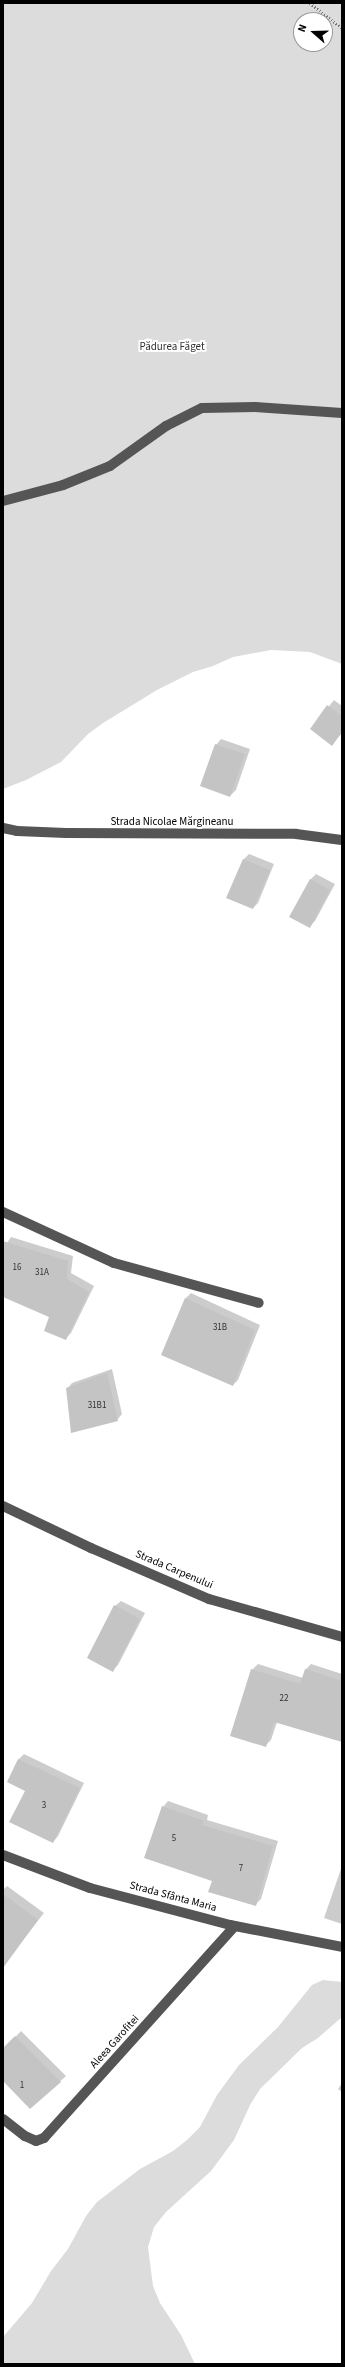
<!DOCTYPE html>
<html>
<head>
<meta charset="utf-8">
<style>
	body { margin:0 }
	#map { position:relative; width:345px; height:2367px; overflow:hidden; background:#fff; font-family:"Source Sans 3",sans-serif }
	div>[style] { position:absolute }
	.green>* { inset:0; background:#dcdcdc }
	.shadow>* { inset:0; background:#0003 }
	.building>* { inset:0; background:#c4c4c4 }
	.path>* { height:2.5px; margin-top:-1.25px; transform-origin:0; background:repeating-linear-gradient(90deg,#777 0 1px,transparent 0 3px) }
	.minor>* { height:10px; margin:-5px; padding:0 5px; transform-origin:5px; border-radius:5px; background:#555 }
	span { translate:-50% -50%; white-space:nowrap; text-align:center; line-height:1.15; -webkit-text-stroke:4px #fff; paint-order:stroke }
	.number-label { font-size:9px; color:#313131 }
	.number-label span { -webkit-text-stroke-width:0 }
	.park-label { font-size:11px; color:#333 }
	.street-label { font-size:11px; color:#000 }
	.frame { position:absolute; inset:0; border:4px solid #000; pointer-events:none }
	.north { position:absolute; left:293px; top:12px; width:40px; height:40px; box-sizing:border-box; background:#fff; border:1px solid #999; border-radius:50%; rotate:290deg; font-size:11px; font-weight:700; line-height:16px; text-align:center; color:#000 }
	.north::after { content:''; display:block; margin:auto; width:14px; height:18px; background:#000; clip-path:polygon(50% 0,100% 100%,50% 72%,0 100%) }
</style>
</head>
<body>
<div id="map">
	<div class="green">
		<i style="clip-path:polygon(evenodd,3px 3px,342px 3px,342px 664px,310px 652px,271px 650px,233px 657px,213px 666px,193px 672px,157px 690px,103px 723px,88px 734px,61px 762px,26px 780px,3px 789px,3px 3px,301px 20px,325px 20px,325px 44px,301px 44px,301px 20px)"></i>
		<i style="clip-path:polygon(323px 1980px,342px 1982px,342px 2017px,318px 2038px,302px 2048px,260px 2089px,250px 2105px,234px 2140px,211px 2171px,166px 2212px,154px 2227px,148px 2247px,153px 2286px,160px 2303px,181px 2335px,195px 2364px,3px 2364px,3px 2337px,32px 2303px,51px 2271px,68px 2249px,86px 2216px,97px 2202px,140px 2169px,173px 2151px,187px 2140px,200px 2127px,217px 2095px,239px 2065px,278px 2027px,312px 1985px)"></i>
	</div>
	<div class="shadow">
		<i style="clip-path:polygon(334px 700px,342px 706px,342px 733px,332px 744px,311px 729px)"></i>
		<i style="clip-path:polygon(221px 739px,250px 749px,236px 790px,230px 796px,216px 745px)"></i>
		<i style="clip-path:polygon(249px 854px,274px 864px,258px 903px,253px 908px,227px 898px,244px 859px)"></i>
		<i style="clip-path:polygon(316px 874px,335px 884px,315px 921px,310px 926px,310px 880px)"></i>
		<i style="clip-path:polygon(11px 1237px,73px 1256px,71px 1273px,94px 1286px,71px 1333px,65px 1339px,50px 1317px,3px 1296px,3px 1249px)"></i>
		<i style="clip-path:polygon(191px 1293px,260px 1325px,238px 1380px,233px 1385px,162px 1355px,186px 1298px)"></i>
		<i style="clip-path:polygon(112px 1369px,122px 1414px,117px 1420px,67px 1389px,72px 1383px)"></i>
		<i style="clip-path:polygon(121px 1601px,145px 1613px,118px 1665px,112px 1671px,115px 1606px)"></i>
		<i style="clip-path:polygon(258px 1664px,303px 1678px,306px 1669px,311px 1664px,342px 1674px,342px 1741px,277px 1722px,271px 1740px,265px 1746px,252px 1670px)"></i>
		<i style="clip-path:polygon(24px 1754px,84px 1783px,58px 1836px,53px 1842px,26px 1790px,8px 1782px,19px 1759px)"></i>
		<i style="clip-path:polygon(168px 1801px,208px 1815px,207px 1820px,278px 1841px,261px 1899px,255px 1905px,163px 1807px)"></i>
		<i style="clip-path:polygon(342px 1866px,342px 1924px,324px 1918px)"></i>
		<i style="clip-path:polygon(7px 1886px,44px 1913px,11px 1955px,3px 1949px,3px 1890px)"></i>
		<i style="clip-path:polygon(21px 2031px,66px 2076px,30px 2108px,3px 2080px,3px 2050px)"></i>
		<i style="clip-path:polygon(342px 2083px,342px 2092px,338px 2089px)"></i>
	</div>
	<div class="building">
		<i style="clip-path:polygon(327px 705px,342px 716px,342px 732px,332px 746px,310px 729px)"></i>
		<i style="clip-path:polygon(215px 744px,245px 754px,230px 797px,200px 786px)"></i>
		<i style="clip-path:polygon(243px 859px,270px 870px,253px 909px,226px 898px)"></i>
		<i style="clip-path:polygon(310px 879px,330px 890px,310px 928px,289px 917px)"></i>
		<i style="clip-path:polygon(3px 1241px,68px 1261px,67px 1279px,89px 1292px,66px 1340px,44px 1331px,49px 1317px,3px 1297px)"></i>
		<i style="clip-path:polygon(185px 1298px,255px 1330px,233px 1386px,161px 1355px)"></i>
		<i style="clip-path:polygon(107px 1373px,118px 1421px,71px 1433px,66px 1388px)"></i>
		<i style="clip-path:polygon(114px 1605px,140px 1619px,113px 1672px,87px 1658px)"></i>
		<i style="clip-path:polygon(251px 1669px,300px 1684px,305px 1669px,342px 1681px,342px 1742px,274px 1722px,266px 1747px,230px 1736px)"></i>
		<i style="clip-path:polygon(18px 1759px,80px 1788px,53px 1843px,9px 1822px,25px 1791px,7px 1782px)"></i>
		<i style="clip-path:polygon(162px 1806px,204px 1821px,202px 1825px,273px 1846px,256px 1906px,208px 1892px,212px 1881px,144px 1858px)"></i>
		<i style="clip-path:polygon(3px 1894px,38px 1920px,3px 1968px)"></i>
		<i style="clip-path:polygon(15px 2036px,61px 2082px,30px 2109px,3px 2081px,3px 2048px)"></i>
	</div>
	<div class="path">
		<i style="left:310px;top:3px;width:41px;rotate:38deg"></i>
	</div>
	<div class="minor">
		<i style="left:3px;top:501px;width:62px;rotate:-14.9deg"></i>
		<i style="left:63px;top:485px;width:51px;rotate:-22deg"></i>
		<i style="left:110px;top:466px;width:69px;rotate:-35.5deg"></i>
		<i style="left:166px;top:426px;width:40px;rotate:-26.6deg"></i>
		<i style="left:202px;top:408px;width:53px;rotate:-1.1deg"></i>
		<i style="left:255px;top:407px;width:87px;rotate:3.9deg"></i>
		<i style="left:3px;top:828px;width:14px;rotate:12deg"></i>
		<i style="left:17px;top:831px;width:49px;rotate:2.3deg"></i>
		<i style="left:66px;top:833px;width:230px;rotate:0.2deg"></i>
		<i style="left:296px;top:834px;width:46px;rotate:7.4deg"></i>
		<i style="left:3px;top:1212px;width:122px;rotate:24.7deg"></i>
		<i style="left:114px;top:1263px;width:150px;rotate:15.4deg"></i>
		<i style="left:3px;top:1506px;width:98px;rotate:25.5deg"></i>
		<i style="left:91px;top:1548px;width:129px;rotate:23.4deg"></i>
		<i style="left:209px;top:1599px;width:138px;rotate:15.9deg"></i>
		<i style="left:3px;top:1855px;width:93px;rotate:20.8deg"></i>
		<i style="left:90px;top:1888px;width:145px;rotate:14.8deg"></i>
		<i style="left:230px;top:1925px;width:114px;rotate:11.1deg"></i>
		<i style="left:3px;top:2119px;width:28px;rotate:38deg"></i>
		<i style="left:25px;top:2136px;width:12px;rotate:24deg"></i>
		<i style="left:36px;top:2141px;width:9px;rotate:-21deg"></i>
		<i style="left:44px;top:2138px;width:285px;rotate:-48deg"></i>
	</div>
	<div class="number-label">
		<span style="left:17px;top:1268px">16</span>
		<span style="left:42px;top:1273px">31A</span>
		<span style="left:220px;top:1328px">31B</span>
		<span style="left:97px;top:1406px">31B1</span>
		<span style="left:284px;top:1699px">22</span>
		<span style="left:44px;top:1806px">3</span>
		<span style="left:174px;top:1839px">5</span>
		<span style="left:241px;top:1869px">7</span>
		<span style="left:22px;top:2086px">1</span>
	</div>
	<div class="park-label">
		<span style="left:172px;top:347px">Pădurea Făget</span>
	</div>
	<div class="street-label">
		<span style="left:172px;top:822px">Strada Nicolae Mărgineanu</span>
		<span style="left:174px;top:1570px;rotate:23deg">Strada Carpenului</span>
		<span style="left:173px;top:1897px;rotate:15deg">Strada Sfânta Maria</span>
		<span style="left:115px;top:2042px;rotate:-48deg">Aleea Garofitei</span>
	</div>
	<div class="frame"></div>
	<div class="north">N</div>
</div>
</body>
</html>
